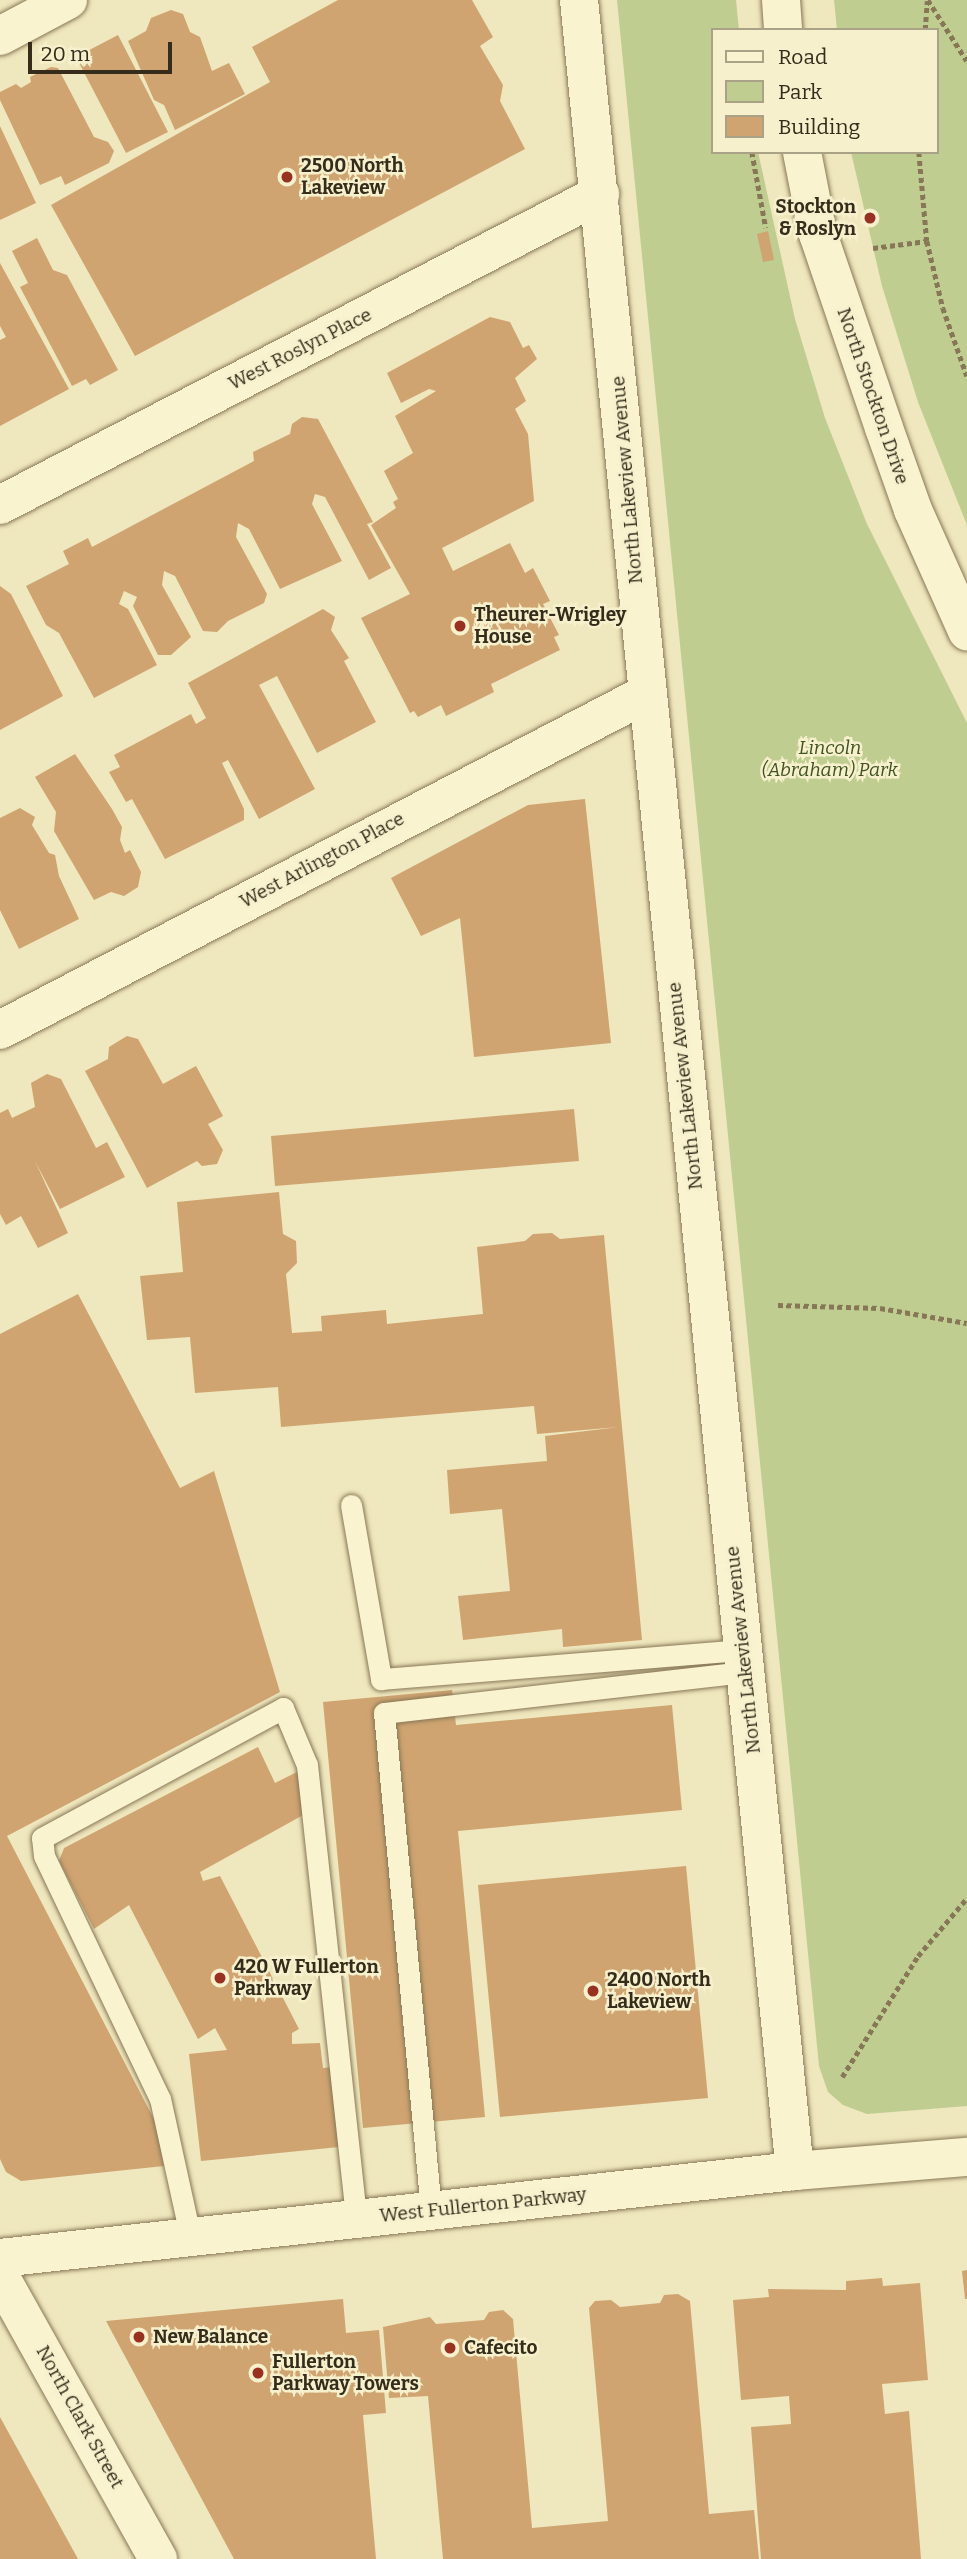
<!DOCTYPE html>
<html>
<head>
<meta charset="utf-8">
<style>
	body { margin:0 }
	#map { position:relative; width:967px; height:2559px; overflow:hidden; background:#efe7bd; font-family:Bitter,serif }
	div>[style] { position:absolute }
	.green>* { inset:0; background:#bfcd91 }
	.building>* { inset:0; background:#cfa471 }
	.path>* { height:4.5px; margin-top:-2.25px; transform-origin:0; background:repeating-linear-gradient(90deg,#887756 0 5px,transparent 0 8.5px) }
	.roads { filter:drop-shadow(0 0 2px #887756) drop-shadow(0 0 2px #887756) }
	.lane>* { height:21px; margin:-10.5px; padding:0 10.5px; transform-origin:10.5px; border-radius:10.5px; background:#faf3d0 }
	.street>* { height:38px; margin:-19px; padding:0 19px; transform-origin:19px; border-radius:19px; background:#faf3d0 }
	.secondary>* { height:38px; margin:-19px; padding:0 19px; transform-origin:19px; border-radius:19px; background:#faf3d0 }
	.dots>* { width:19px; height:19px; translate:-50% -50%; box-sizing:border-box; border:4px solid #f7f0cd; border-radius:50% }
	span { translate:-50% -50%; white-space:nowrap; text-align:center; line-height:1.15; -webkit-text-stroke:5px #f7f0cd; paint-order:stroke }
	.poi-label { font-size:19px; color:#362c1b; font-weight:700 }
	.left { translate:0 -50%; text-align:left }
	.right { translate:-100% -50%; text-align:right }
	.street-label { font-size:19px; color:#362c1b }
	.park-label { font-size:19px; color:#405421; font-style:italic }
	.legend { position:absolute; left:711px; top:28px; width:228px; height:126px; box-sizing:border-box; background:#f7f0cd; border:2px solid #aaa286; margin:0; padding:9px 12px; list-style:none; font-size:21px; color:#362c1b }
	.legend li { display:flex; align-items:center; gap:14px; height:35px }
	.legend b { width:35px; border:2px solid #aaa286 }
	.scale { position:absolute; left:28px; top:42px; width:144px; height:32px; box-sizing:border-box; border:4px solid #362c1b; border-top:0; padding-left:9px; font-size:21px; line-height:24px; white-space:nowrap; color:#362c1b; -webkit-text-stroke:5px #f7f0cd; paint-order:stroke }
</style>
</head>
<body>
<div id="map">
	<div class="green">
		<i style="clip-path:polygon(617px 0,736px 0,739px 30px,713px 30px,713px 152px,758px 152px,795px 319px,825px 418px,867px 524px,967px 723px,967px 2106px,867px 2114px,843px 2105px,828px 2092px,819px 2066px)"></i>
		<i style="clip-path:polygon(834px 0,967px 0,967px 525px,918px 402px,882px 286px,851px 152px,937px 152px,937px 30px,837px 30px)"></i>
	</div>
	<div class="building">
		<i style="clip-path:polygon(338px 0,472px 0,493px 37px,480px 46px,503px 85px,500px 101px,525px 149px,135px 356px,51px 205px,270px 82px,252px 47px)"></i>
		<i style="clip-path:polygon(171px 10px,183px 14px,190px 32px,200px 37px,212px 71px,229px 63px,245px 94px,175px 130px,164px 105px,154px 100px,128px 41px,146px 31px,151px 18px)"></i>
		<i style="clip-path:polygon(118px 35px,168px 132px,126px 153px,76px 57px)"></i>
		<i style="clip-path:polygon(51px 67px,58px 68px,94px 137px,108px 142px,114px 151px,109px 163px,65px 185px,61px 176px,40px 185px,0 100px,0 92px,16px 84px,21px 88px,31px 82px,30px 77px)"></i>
		<i style="clip-path:polygon(0 126px,36px 203px,0 220px)"></i>
		<i style="clip-path:polygon(768px 231px,774px 260px,763px 262px,757px 234px)"></i>
		<i style="clip-path:polygon(37px 238px,53px 270px,67px 275px,118px 370px,90px 385px,86px 379px,72px 386px,20px 287px,28px 283px,12px 251px)"></i>
		<i style="clip-path:polygon(0 263px,69px 389px,0 426px,0 340px,6px 337px,0 326px)"></i>
		<i style="clip-path:polygon(490px 317px,510px 322px,523px 348px,529px 345px,537px 359px,515px 378px,526px 401px,515px 409px,528px 434px,534px 501px,442px 548px,453px 571px,510px 543px,525px 573px,533px 568px,550px 601px,543px 604px,559px 635px,554px 637px,560px 650px,491px 684px,494px 692px,446px 716px,441px 705px,418px 717px,414px 711px,410px 713px,361px 618px,410px 594px,371px 525px,396px 508px,393px 502px,398px 499px,384px 471px,413px 453px,395px 416px,436px 391px,429px 389px,401px 403px,387px 373px)"></i>
		<i style="clip-path:polygon(302px 417px,318px 419px,373px 522px,367px 524px,391px 568px,369px 580px,325px 497px,315px 494px,312px 504px,342px 561px,280px 589px,249px 529px,238px 523px,236px 537px,267px 594px,264px 603px,228px 621px,217px 632px,203px 631px,175px 576px,164px 571px,162px 585px,191px 637px,171px 655px,158px 655px,133px 606px,137px 597px,124px 591px,119px 604px,128px 609px,157px 665px,94px 698px,59px 633px,46px 625px,26px 586px,69px 564px,63px 551px,88px 538px,92px 547px,254px 461px,253px 452px,290px 434px,292px 424px)"></i>
		<i style="clip-path:polygon(0 586px,11px 594px,63px 696px,0 730px)"></i>
		<i style="clip-path:polygon(323px 609px,335px 617px,331px 630px,349px 658px,344px 661px,376px 722px,317px 753px,277px 676px,259px 685px,315px 789px,259px 819px,228px 760px,222px 763px,244px 809px,244px 820px,165px 859px,132px 799px,126px 802px,109px 772px,120px 767px,114px 755px,191px 714px,196px 724px,206px 718px,188px 683px)"></i>
		<i style="clip-path:polygon(75px 754px,112px 809px,122px 827px,120px 840px,125px 853px,130px 850px,141px 872px,138px 887px,124px 896px,111px 892px,94px 900px,54px 831px,56px 812px,35px 777px)"></i>
		<i style="clip-path:polygon(585px 799px,611px 1043px,474px 1057px,460px 918px,421px 936px,391px 878px,528px 805px)"></i>
		<i style="clip-path:polygon(20px 808px,35px 817px,32px 825px,49px 853px,55px 855px,59px 876px,79px 919px,19px 949px,0 910px,0 818px)"></i>
		<i style="clip-path:polygon(127px 1036px,138px 1039px,163px 1084px,196px 1066px,223px 1116px,208px 1124px,223px 1150px,217px 1164px,202px 1166px,197px 1161px,147px 1188px,85px 1071px,108px 1059px,109px 1047px)"></i>
		<i style="clip-path:polygon(47px 1074px,61px 1079px,96px 1148px,107px 1142px,125px 1177px,60px 1209px,35px 1161px,68px 1233px,38px 1248px,21px 1216px,6px 1225px,0 1214px,0 1113px,8px 1109px,12px 1118px,35px 1107px,31px 1083px)"></i>
		<i style="clip-path:polygon(574px 1109px,579px 1161px,275px 1186px,271px 1136px)"></i>
		<i style="clip-path:polygon(279px 1192px,283px 1234px,296px 1241px,297px 1263px,286px 1274px,292px 1333px,322px 1331px,321px 1316px,386px 1310px,387px 1324px,483px 1314px,477px 1247px,525px 1241px,533px 1234px,552px 1233px,560px 1239px,604px 1235px,642px 1640px,563px 1647px,562px 1629px,463px 1640px,458px 1596px,510px 1591px,502px 1509px,450px 1514px,447px 1470px,547px 1461px,545px 1436px,619px 1427px,537px 1434px,534px 1406px,281px 1427px,278px 1387px,195px 1393px,190px 1337px,147px 1340px,140px 1276px,183px 1272px,177px 1202px)"></i>
		<i style="clip-path:polygon(78px 1294px,180px 1488px,214px 1471px,280px 1692px,7px 1836px,156px 2123px,164px 2166px,21px 2181px,6px 2172px,0 2159px,0 1334px)"></i>
		<i style="clip-path:polygon(452px 1690px,456px 1725px,672px 1705px,682px 1810px,458px 1831px,485px 2117px,363px 2128px,323px 1702px)"></i>
		<i style="clip-path:polygon(258px 1747px,275px 1783px,297px 1772px,305px 1814px,200px 1872px,203px 1881px,220px 1876px,299px 2029px,292px 2033px,292px 2044px,320px 2043px,323px 2068px,333px 2067px,339px 2147px,201px 2161px,189px 2054px,227px 2050px,215px 2028px,198px 2039px,129px 1905px,94px 1929px,59px 1861px,64px 1848px)"></i>
		<i style="clip-path:polygon(686px 1866px,708px 2098px,500px 2117px,478px 1885px)"></i>
		<i style="clip-path:polygon(967px 2270px,967px 2299px,965px 2299px,962px 2271px)"></i>
		<i style="clip-path:polygon(882px 2278px,883px 2286px,920px 2283px,928px 2380px,882px 2384px,885px 2414px,909px 2411px,921px 2559px,761px 2559px,751px 2427px,791px 2424px,789px 2396px,741px 2400px,733px 2300px,769px 2297px,768px 2289px,846px 2290px,846px 2281px)"></i>
		<i style="clip-path:polygon(678px 2294px,690px 2301px,709px 2514px,754px 2510px,759px 2559px,443px 2559px,428px 2396px,389px 2398px,383px 2327px,430px 2317px,436px 2324px,484px 2320px,489px 2312px,503px 2310px,513px 2319px,532px 2528px,608px 2521px,589px 2308px,595px 2301px,611px 2300px,620px 2307px,660px 2303px,664px 2295px)"></i>
		<i style="clip-path:polygon(343px 2299px,346px 2333px,379px 2330px,386px 2413px,363px 2415px,376px 2559px,234px 2559px,106px 2321px)"></i>
		<i style="clip-path:polygon(0 2417px,78px 2559px,0 2559px)"></i>
	</div>
	<div class="path">
		<i style="left:928px;top:0;width:72px;rotate:57.4deg"></i>
		<i style="left:925px;top:30px;width:29px;rotate:-86deg"></i>
		<i style="left:752px;top:152px;width:77px;rotate:79.6deg"></i>
		<i style="left:919px;top:152px;width:89px;rotate:84.9deg"></i>
		<i style="left:927px;top:241px;width:69px;rotate:76.6deg"></i>
		<i style="left:943px;top:308px;width:72px;rotate:70.6deg"></i>
		<i style="left:873px;top:248px;width:54px;rotate:-7.4deg"></i>
		<i style="left:778px;top:1305px;width:102px;rotate:1.7deg"></i>
		<i style="left:880px;top:1308px;width:88px;rotate:9.8deg"></i>
		<i style="left:842px;top:2077px;width:143px;rotate:-57.9deg"></i>
		<i style="left:918px;top:1956px;width:76px;rotate:-49.8deg"></i>
	</div>
	<div class="roads">
		<div class="lane">
			<i style="left:351px;top:1505px;width:177px;rotate:80.2deg"></i>
			<i style="left:381px;top:1679px;width:362px;rotate:-4.6deg"></i>
			<i style="left:431px;top:2210px;width:499px;rotate:-95.4deg"></i>
			<i style="left:384px;top:1713px;width:363px;rotate:-6.5deg"></i>
			<i style="left:190px;top:2235px;width:139px;rotate:-102.4deg"></i>
			<i style="left:160px;top:2099px;width:269px;rotate:-115.5deg"></i>
			<i style="left:44px;top:1856px;width:18px;rotate:-96deg"></i>
			<i style="left:42px;top:1838px;width:274px;rotate:-28.3deg"></i>
			<i style="left:283px;top:1708px;width:62px;rotate:67.2deg"></i>
			<i style="left:307px;top:1765px;width:456px;rotate:83.8deg"></i>
		</div>
		<div class="street">
			<i style="left:781px;top:0;width:30px;rotate:86deg"></i>
			<i style="left:0;top:36px;width:77px;rotate:-27.9deg"></i>
			<i style="left:802px;top:152px;width:84px;rotate:79deg"></i>
			<i style="left:818px;top:234px;width:205px;rotate:71.2deg"></i>
			<i style="left:884px;top:428px;width:87px;rotate:70.5deg"></i>
			<i style="left:913px;top:510px;width:133px;rotate:65.9deg"></i>
			<i style="left:0;top:505px;width:676px;rotate:-27.4deg"></i>
			<i style="left:0;top:1030px;width:728px;rotate:-27.48deg"></i>
		</div>
		<div class="secondary">
			<i style="left:579px;top:0;width:2182px;rotate:84.32deg"></i>
			<i style="left:0;top:2258px;width:800px;rotate:-6.25deg"></i>
			<i style="left:795px;top:2171px;width:173px;rotate:-4.7deg"></i>
			<i style="left:0;top:2276px;width:324px;rotate:60.8deg"></i>
		</div>
	</div>
	<div class="dots">
		<i style="left:287px;top:177px;background:#993123"></i>
		<i style="left:870px;top:218px;background:#993123"></i>
		<i style="left:460px;top:626px;background:#993123"></i>
		<i style="left:220px;top:1978px;background:#993123"></i>
		<i style="left:593px;top:1991px;background:#993123"></i>
		<i style="left:139px;top:2337px;background:#993123"></i>
		<i style="left:450px;top:2348px;background:#993123"></i>
		<i style="left:258px;top:2373px;background:#993123"></i>
	</div>
	<div class="poi-label">
		<span class="left" style="left:301px;top:177px">2500 North<br>Lakeview</span>
		<span class="right" style="left:856px;top:218px">Stockton<br>&amp; Roslyn</span>
		<span class="left" style="left:474px;top:626px">Theurer-Wrigley<br>House</span>
		<span class="left" style="left:234px;top:1978px">420 W Fullerton<br>Parkway</span>
		<span class="left" style="left:607px;top:1991px">2400 North<br>Lakeview</span>
		<span class="left" style="left:153px;top:2337px">New Balance</span>
		<span class="left" style="left:464px;top:2348px">Cafecito</span>
		<span class="left" style="left:272px;top:2373px">Fullerton<br>Parkway Towers</span>
	</div>
	<div class="street-label">
		<span style="left:300px;top:349px;rotate:-27deg">West Roslyn Place</span>
		<span style="left:873px;top:396px;rotate:71deg">North Stockton Drive</span>
		<span style="left:627px;top:480px;rotate:-95deg">North Lakeview Avenue</span>
		<span style="left:322px;top:860px;rotate:-28deg">West Arlington Place</span>
		<span style="left:685px;top:1086px;rotate:-96deg">North Lakeview Avenue</span>
		<span style="left:743px;top:1650px;rotate:-96deg">North Lakeview Avenue</span>
		<span style="left:483px;top:2205px;rotate:-6deg">West Fullerton Parkway</span>
		<span style="left:80px;top:2417px;rotate:61deg">North Clark Street</span>
	</div>
	<div class="park-label">
		<span style="left:830px;top:759px">Lincoln<br>(Abraham) Park</span>
	</div>
	<ul class="legend">
	<li><b style="height:9px;background:#faf3d0"></b>Road</li>
	<li><b style="height:19px;background:#bfcd91"></b>Park</li>
	<li><b style="height:19px;background:#cfa471"></b>Building</li>
	</ul>
	<div class="scale">20 m</div>
</div>
</body>
</html>
